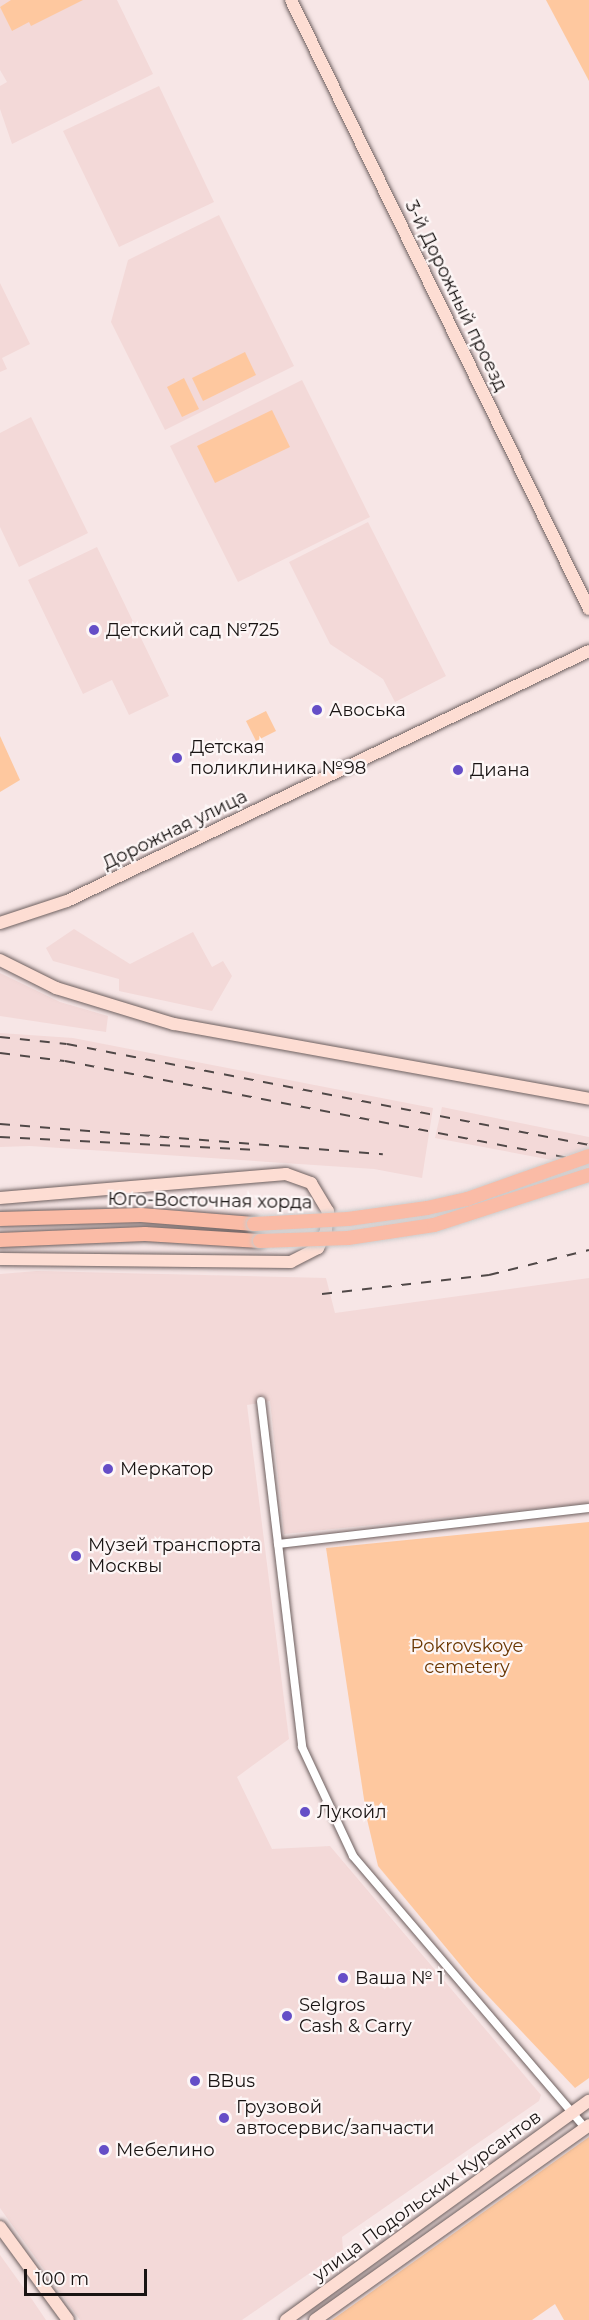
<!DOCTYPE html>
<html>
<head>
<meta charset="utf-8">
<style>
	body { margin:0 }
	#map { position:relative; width:589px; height:2320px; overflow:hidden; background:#f7e6e6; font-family:Montserrat,sans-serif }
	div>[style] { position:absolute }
	.built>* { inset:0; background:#f3d9d8 }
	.green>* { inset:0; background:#fec89f }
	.roads { filter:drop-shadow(0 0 2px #6e605f) drop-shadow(0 0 2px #6e605f) }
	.street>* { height:8px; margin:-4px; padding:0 4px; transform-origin:4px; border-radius:4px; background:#fff }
	.secondary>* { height:12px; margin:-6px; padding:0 6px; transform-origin:6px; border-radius:6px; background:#fdddd3 }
	.primary>* { height:14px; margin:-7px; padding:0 7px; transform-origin:7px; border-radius:7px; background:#fabba6 }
	.rail>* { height:2px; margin-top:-1px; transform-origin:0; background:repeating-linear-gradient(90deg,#504847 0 10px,transparent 0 20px) }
	.bridges { filter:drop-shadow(0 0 2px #cccbcb) drop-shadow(0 0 2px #cccbcb) }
	.primary-bridge>* { height:14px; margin:-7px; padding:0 7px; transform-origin:7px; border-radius:7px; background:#fabba6 }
	.dots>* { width:16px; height:16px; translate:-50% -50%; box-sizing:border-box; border:3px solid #fdf6f6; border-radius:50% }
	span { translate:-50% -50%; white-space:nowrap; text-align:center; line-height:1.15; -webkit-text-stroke:4.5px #fdf6f6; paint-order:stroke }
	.street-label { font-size:18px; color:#191413 }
	.poi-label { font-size:18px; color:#191413 }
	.left { translate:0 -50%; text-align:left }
	.park-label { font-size:18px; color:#6a3703 }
	.scale { position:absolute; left:24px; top:2269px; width:123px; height:27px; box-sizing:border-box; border:3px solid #191413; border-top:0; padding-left:8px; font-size:18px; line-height:21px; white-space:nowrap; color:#191413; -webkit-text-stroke:4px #fdf6f6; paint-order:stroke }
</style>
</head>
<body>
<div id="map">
	<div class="built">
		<i style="clip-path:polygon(0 0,117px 0,153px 74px,12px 144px,0 109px,0 86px,7px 82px,0 70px)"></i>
		<i style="clip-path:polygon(159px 86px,214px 202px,119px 247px,63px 131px)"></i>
		<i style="clip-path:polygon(219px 215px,294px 366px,165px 430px,111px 322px,128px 260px)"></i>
		<i style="clip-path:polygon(0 283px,30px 344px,2px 358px,7px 369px,0 372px)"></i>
		<i style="clip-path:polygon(302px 380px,370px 517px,238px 582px,170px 446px)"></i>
		<i style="clip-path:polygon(31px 417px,88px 533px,19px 567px,0 527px,0 433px)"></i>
		<i style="clip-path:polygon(368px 522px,446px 676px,395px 702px,383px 679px,330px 644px,289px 562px)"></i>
		<i style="clip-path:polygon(97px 547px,169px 696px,129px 715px,112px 680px,83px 694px,28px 580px)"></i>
		<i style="clip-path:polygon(74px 929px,130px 964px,193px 932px,212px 967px,223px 961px,232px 976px,212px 1011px,119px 991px,119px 979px,53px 961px,46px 948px)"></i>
		<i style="clip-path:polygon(0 973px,60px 1002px,108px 1016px,106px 1032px,0 1016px)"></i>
		<i style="clip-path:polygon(0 1033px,73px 1038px,433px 1108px,422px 1178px,374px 1169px,30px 1146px,0 1147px)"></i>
		<i style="clip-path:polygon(442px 1107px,589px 1137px,589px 1167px,435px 1138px)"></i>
		<i style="clip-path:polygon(37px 1271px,326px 1278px,335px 1313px,589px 1278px,589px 1503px,284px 1534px,270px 1401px,247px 1405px,289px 1739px,237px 1777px,272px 1849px,330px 1846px,541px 2095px,539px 2101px,342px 2237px,343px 2250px,242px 2320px,80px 2320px,0 2208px,0 1274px)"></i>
		<i style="clip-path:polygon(0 2255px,31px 2298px,46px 2320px,0 2320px)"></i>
	</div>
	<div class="green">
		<i style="clip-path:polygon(11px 0,83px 0,31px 26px,29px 22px,12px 31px,0 7px)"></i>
		<i style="clip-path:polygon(546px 0,589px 0,589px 81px)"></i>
		<i style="clip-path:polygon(245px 352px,256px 375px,203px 401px,192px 378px)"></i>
		<i style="clip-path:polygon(184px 378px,199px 409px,182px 417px,167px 387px)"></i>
		<i style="clip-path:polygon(272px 410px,290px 447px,215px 483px,197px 446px)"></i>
		<i style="clip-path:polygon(266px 711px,276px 731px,256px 741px,246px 721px)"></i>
		<i style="clip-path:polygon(0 736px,20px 780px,0 792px)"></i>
		<i style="clip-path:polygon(589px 1522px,589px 2078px,575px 2088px,473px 1980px,378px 1866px,367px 1819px,326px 1548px)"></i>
		<i style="clip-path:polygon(589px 2137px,589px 2320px,564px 2320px,555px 2304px,532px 2320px,332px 2320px)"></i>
	</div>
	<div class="roads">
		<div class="street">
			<i style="left:261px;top:1401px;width:348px;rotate:83.2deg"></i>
			<i style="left:302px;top:1747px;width:120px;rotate:64.9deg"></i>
			<i style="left:353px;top:1856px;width:358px;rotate:49.5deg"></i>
			<i style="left:278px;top:1544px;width:313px;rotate:-6.6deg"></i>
		</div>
		<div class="secondary">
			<i style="left:291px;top:0;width:678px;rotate:63.93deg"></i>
			<i style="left:0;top:923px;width:71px;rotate:-18.2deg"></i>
			<i style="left:67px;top:901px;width:579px;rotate:-25.59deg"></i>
			<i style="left:0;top:960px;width:63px;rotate:26.6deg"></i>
			<i style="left:56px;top:988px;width:123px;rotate:17deg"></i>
			<i style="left:174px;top:1024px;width:422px;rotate:10.2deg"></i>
			<i style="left:0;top:1198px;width:287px;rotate:-4.8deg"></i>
			<i style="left:286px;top:1174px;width:27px;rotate:20deg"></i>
			<i style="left:311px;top:1183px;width:33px;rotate:59deg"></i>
			<i style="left:328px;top:1211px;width:20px;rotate:96deg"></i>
			<i style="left:326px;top:1231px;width:19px;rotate:115deg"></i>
			<i style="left:318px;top:1248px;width:30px;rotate:153deg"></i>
			<i style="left:291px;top:1262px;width:291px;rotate:-179.4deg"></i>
			<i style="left:0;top:2227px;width:115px;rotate:53.8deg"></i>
			<i style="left:286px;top:2320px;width:374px;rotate:-35.9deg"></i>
			<i style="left:315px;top:2320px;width:336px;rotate:-35.4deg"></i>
		</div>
		<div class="primary">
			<i style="left:0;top:1219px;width:141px;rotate:-1.6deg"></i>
			<i style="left:141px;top:1215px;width:113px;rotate:4.6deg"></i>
			<i style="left:0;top:1240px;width:145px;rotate:-2.4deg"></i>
			<i style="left:145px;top:1234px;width:115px;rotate:3.5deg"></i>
		</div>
	</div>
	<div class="rail">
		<i style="left:0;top:1037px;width:67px;rotate:6deg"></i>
		<i style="left:67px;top:1044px;width:532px;rotate:10.95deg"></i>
		<i style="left:0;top:1053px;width:65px;rotate:7deg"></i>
		<i style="left:65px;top:1061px;width:534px;rotate:10.91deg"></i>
		<i style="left:0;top:1124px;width:384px;rotate:4.5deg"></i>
		<i style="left:0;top:1137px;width:258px;rotate:2.9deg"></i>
		<i style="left:322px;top:1294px;width:168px;rotate:-6.5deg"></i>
		<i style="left:489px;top:1275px;width:103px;rotate:-14deg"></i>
	</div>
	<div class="bridges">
		<div class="primary-bridge">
			<i style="left:254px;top:1224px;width:94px;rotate:-3deg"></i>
			<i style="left:348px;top:1219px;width:80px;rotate:-7.9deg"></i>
			<i style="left:427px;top:1208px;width:41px;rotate:-12.7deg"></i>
			<i style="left:467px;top:1199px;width:129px;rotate:-19.4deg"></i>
			<i style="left:260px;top:1241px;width:88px;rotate:-2deg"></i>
			<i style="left:348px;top:1238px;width:87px;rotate:-8.6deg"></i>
			<i style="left:434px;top:1225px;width:163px;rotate:-17.9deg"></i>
		</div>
	</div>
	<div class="dots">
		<i style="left:94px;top:630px;background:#654ec7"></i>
		<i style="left:317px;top:710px;background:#654ec7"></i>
		<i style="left:177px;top:758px;background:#654ec7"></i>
		<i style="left:458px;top:770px;background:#654ec7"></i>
		<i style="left:108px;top:1469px;background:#654ec7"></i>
		<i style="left:76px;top:1556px;background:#654ec7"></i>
		<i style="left:305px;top:1812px;background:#654ec7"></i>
		<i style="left:343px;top:1978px;background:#654ec7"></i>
		<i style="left:287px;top:2016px;background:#654ec7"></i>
		<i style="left:195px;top:2081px;background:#654ec7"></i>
		<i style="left:224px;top:2118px;background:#654ec7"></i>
		<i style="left:104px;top:2150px;background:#654ec7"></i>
	</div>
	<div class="street-label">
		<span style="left:456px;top:296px;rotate:64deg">3-й Дорожный проезд</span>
		<span style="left:175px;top:830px;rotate:-26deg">Дорожная улица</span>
		<span style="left:210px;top:1201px;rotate:1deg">Юго-Восточная хорда</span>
		<span style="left:427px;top:2196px;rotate:-36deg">улица Подольских Курсантов</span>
	</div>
	<div class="poi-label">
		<span class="left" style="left:106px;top:630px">Детский сад №725</span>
		<span class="left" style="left:329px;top:710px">Авоська</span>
		<span class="left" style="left:190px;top:758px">Детская<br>поликлиника №98</span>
		<span class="left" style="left:470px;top:770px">Диана</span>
		<span class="left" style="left:120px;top:1469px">Меркатор</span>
		<span class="left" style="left:88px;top:1556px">Музей транспорта<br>Москвы</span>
		<span class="left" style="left:317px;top:1812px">Лукойл</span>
		<span class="left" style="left:355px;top:1978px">Ваша № 1</span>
		<span class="left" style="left:299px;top:2016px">Selgros<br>Cash &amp; Carry</span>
		<span class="left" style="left:207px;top:2081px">BBus</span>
		<span class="left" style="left:236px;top:2118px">Грузовой<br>автосервис/запчасти</span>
		<span class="left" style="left:116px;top:2150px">Мебелино</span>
	</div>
	<div class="park-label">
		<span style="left:467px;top:1657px">Pokrovskoye<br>cemetery</span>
	</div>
	<div class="scale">100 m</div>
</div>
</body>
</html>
